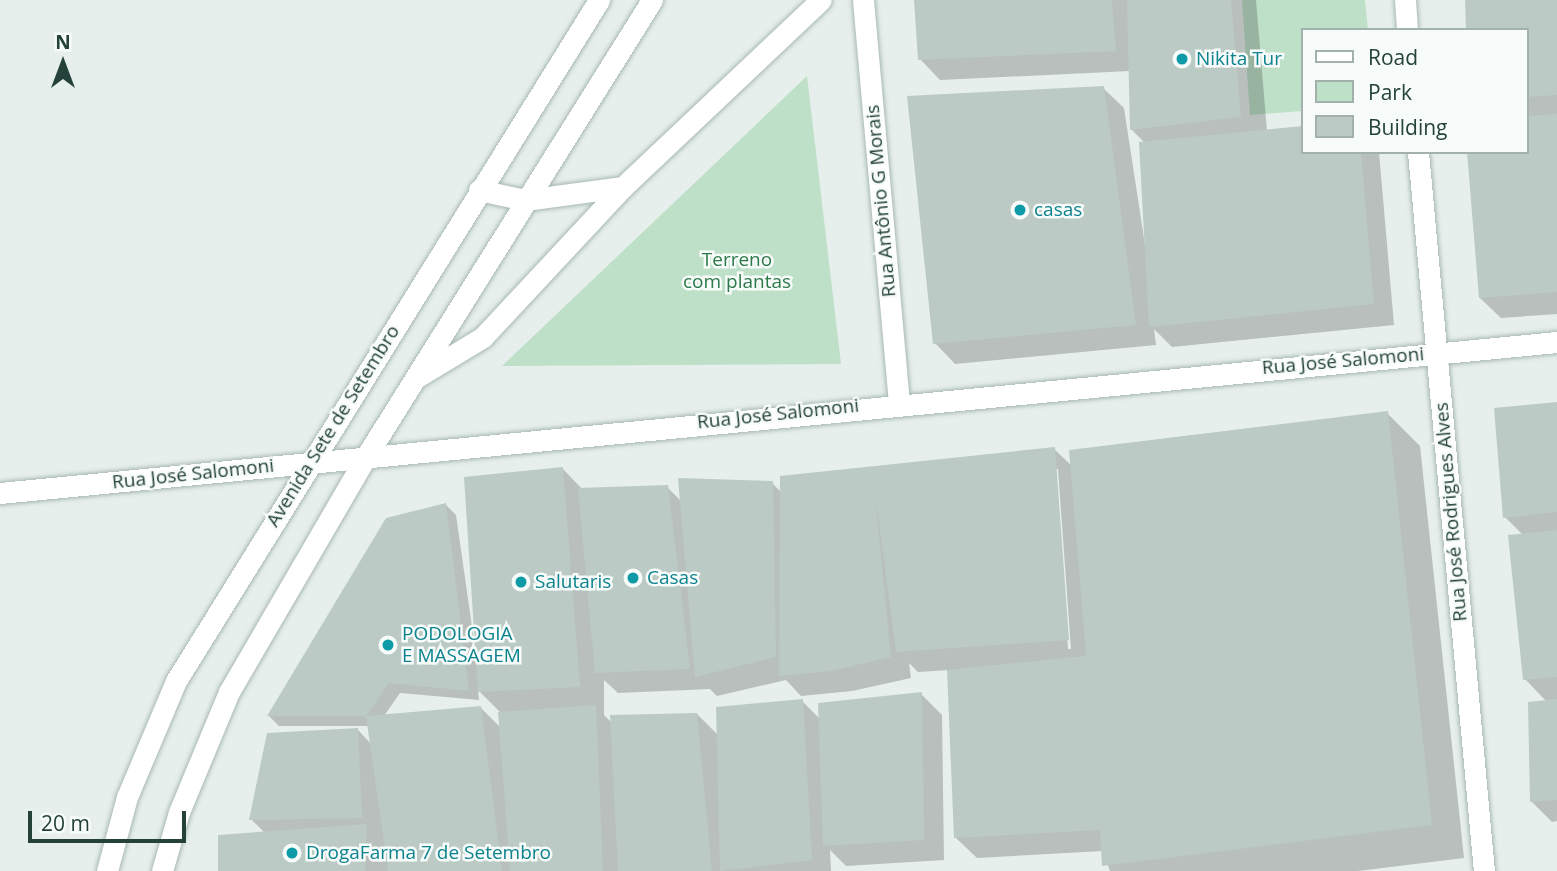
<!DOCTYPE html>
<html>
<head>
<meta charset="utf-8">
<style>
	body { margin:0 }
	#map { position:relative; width:1557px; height:871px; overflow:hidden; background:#e6efeb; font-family:"Open Sans",sans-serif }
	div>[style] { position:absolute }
	.green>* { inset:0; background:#bfe0c8 }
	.shadow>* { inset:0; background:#0003 }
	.building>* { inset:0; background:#bbcac4 }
	.roads { filter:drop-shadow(0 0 2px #a8b8b2) drop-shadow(0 0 2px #a8b8b2) }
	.minor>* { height:21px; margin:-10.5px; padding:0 10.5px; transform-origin:10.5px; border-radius:10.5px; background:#fff }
	.tertiary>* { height:21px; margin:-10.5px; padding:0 10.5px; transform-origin:10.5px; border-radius:10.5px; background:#fff }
	.dots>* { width:19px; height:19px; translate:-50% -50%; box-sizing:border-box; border:4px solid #f7fbf9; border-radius:50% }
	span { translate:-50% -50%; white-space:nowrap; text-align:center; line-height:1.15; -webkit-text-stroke:5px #f7fbf9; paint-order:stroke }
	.culture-label { font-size:19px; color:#0d838f }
	.left { translate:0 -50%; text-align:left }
	.street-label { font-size:19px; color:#24423a }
	.park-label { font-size:19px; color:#2d7a4b }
	.legend { position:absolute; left:1301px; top:28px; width:228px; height:126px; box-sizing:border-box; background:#f7fbf9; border:2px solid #a3b1ad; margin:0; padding:9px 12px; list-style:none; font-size:21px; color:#24423a }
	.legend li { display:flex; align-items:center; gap:14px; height:35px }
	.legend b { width:35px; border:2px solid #a3b1ad }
	.north { position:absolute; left:28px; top:28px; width:70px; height:70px; -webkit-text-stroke:5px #f7fbf9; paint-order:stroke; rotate:0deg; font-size:19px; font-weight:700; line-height:28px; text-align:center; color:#24423a }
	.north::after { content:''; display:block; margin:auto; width:24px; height:32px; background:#24423a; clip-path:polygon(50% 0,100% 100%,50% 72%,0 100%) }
	.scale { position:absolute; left:28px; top:811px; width:158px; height:32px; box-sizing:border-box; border:4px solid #24423a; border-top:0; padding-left:9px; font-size:21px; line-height:24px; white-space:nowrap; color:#24423a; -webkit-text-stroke:5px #f7fbf9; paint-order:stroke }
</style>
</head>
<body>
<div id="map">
	<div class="green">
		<i style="clip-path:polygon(1242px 0,1365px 0,1368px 30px,1303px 30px,1303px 111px,1250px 115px)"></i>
		<i style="clip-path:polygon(807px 76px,841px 364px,502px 366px)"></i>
	</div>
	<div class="shadow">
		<i style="clip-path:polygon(915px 0,1256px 0,1267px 131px,1303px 128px,1303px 152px,1379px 152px,1394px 325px,1172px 347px,1154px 329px,1156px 345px,955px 364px,935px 343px,1103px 88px,1124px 108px,1147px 258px,1145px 143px,1131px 129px,1130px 71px,940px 80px,920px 59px)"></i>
		<i style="clip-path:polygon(1466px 0,1557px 0,1557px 314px,1501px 318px,1480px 298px,1527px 152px,1527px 30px)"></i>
		<i style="clip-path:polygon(1557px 403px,1557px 821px,1552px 822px,1531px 801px,1547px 702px,1525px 679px,1523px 535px,1505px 517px)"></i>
		<i style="clip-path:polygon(evenodd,1387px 413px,1420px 446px,1464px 858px,1358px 871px,1110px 871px,1103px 851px,977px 858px,956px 838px,949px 670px,918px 672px,909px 663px,911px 678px,852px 691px,801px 696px,786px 680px,717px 696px,710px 689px,618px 693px,604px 680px,604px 715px,612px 723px,697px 714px,719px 736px,802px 701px,820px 719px,921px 694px,942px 715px,944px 860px,846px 866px,830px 850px,831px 871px,219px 871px,265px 833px,251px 819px,358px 730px,372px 745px,370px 726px,279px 726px,269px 716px,446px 505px,456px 515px,477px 662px,563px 469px,583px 490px,667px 487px,682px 502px,772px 483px,781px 492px,1054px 449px,1073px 467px,1387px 413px,1054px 469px,1058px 469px,1071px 649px,1068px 649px,1054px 469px,1387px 413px,478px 690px,500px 712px,501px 728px,480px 707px,384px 716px,400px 693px,479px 700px,478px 690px)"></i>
	</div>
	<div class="building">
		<i style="clip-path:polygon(914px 0,1112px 0,1116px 51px,918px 60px)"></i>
		<i style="clip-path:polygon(1127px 0,1231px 0,1241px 117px,1130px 130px)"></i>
		<i style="clip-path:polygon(1465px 0,1557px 0,1557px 95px,1527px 97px,1527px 30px,1466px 30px)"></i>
		<i style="clip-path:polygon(1104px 86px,1136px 325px,933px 344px,907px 96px)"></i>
		<i style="clip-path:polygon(1557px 114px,1557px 292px,1479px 298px,1467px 152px,1527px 152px,1527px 116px)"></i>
		<i style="clip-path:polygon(1303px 126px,1303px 152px,1361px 152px,1374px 304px,1149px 327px,1139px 142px)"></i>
		<i style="clip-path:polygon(1557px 402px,1557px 512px,1503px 518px,1494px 408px)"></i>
		<i style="clip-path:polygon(1388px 411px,1432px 825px,1102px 866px,1100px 830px,954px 838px,947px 670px,1086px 656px,1069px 450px)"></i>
		<i style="clip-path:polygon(1055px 447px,1069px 640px,896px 652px,875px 493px,891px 657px,831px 671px,779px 676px,780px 476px)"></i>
		<i style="clip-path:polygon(563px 467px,580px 687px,478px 692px,464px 477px)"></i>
		<i style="clip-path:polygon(678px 478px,773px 481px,776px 657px,695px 677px)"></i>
		<i style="clip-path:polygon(668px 485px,690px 669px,595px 673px,578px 488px)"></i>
		<i style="clip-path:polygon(446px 503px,469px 691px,389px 683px,366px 716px,267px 716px,386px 518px)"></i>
		<i style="clip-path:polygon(1557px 530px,1557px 677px,1523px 680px,1508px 535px)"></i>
		<i style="clip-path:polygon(922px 692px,924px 840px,823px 846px,818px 703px)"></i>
		<i style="clip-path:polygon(803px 699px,812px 860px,720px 871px,716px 707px)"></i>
		<i style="clip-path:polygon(1557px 699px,1557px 800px,1530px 802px,1528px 702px)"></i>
		<i style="clip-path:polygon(596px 705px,603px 871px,510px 871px,498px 712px)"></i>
		<i style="clip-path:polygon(481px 706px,502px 871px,388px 871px,366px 716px)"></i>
		<i style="clip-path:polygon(697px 713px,712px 871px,618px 871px,610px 715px)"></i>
		<i style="clip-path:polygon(358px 728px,362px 818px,249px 820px,267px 733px)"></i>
		<i style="clip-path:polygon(367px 824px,365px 871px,218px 871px,218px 835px)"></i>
	</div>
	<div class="roads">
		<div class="minor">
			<i style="left:863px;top:0;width:404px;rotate:84.9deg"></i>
			<i style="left:1405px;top:0;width:30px;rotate:86deg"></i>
			<i style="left:1418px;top:152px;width:722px;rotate:84.76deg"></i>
			<i style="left:479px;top:190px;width:47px;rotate:12.3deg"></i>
			<i style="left:525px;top:200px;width:99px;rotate:-7.6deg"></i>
			<i style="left:417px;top:377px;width:77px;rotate:-31.2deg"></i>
			<i style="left:483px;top:337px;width:205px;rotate:-47deg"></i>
			<i style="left:623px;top:187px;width:272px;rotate:-43.4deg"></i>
			<i style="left:0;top:493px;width:1564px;rotate:-5.54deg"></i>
		</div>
		<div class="tertiary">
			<i style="left:107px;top:871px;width:77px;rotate:-74.9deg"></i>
			<i style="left:127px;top:797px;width:126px;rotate:-67.1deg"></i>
			<i style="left:176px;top:681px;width:802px;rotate:-58.15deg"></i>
			<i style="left:162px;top:871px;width:61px;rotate:-73.9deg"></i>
			<i style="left:179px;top:812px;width:130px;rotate:-67.4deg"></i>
			<i style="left:229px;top:692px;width:274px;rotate:-59.8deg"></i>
			<i style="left:367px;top:455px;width:537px;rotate:-57.94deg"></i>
		</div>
	</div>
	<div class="dots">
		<i style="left:1182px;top:59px;background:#0f9aa8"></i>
		<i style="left:1020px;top:210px;background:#0f9aa8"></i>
		<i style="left:633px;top:578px;background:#0f9aa8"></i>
		<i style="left:521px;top:582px;background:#0f9aa8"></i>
		<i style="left:388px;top:645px;background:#0f9aa8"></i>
		<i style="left:292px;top:853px;background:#0f9aa8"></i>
	</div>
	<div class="culture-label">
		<span class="left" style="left:1196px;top:59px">Nikita Tur</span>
		<span class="left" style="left:1034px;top:210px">casas</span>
		<span class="left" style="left:647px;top:578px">Casas</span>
		<span class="left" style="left:535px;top:582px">Salutaris</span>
		<span class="left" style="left:402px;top:645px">PODOLOGIA<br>E MASSAGEM</span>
		<span class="left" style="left:306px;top:853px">DrogaFarma 7 de Setembro</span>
	</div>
	<div class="street-label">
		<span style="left:881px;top:201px;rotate:-95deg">Rua Antônio G Morais</span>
		<span style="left:1343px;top:361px;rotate:-5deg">Rua José Salomoni</span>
		<span style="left:778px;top:414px;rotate:-6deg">Rua José Salomoni</span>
		<span style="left:333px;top:426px;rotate:-58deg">Avenida Sete de Setembro</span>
		<span style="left:193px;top:474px;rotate:-6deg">Rua José Salomoni</span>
		<span style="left:1451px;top:512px;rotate:-95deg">Rua José Rodrigues Alves</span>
	</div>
	<div class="park-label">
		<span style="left:737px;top:271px">Terreno<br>com plantas</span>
	</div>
	<ul class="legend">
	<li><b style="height:9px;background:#fff"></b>Road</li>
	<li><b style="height:19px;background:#bfe0c8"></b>Park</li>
	<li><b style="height:19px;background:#bbcac4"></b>Building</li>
	</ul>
	<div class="north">N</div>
	<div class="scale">20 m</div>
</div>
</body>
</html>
